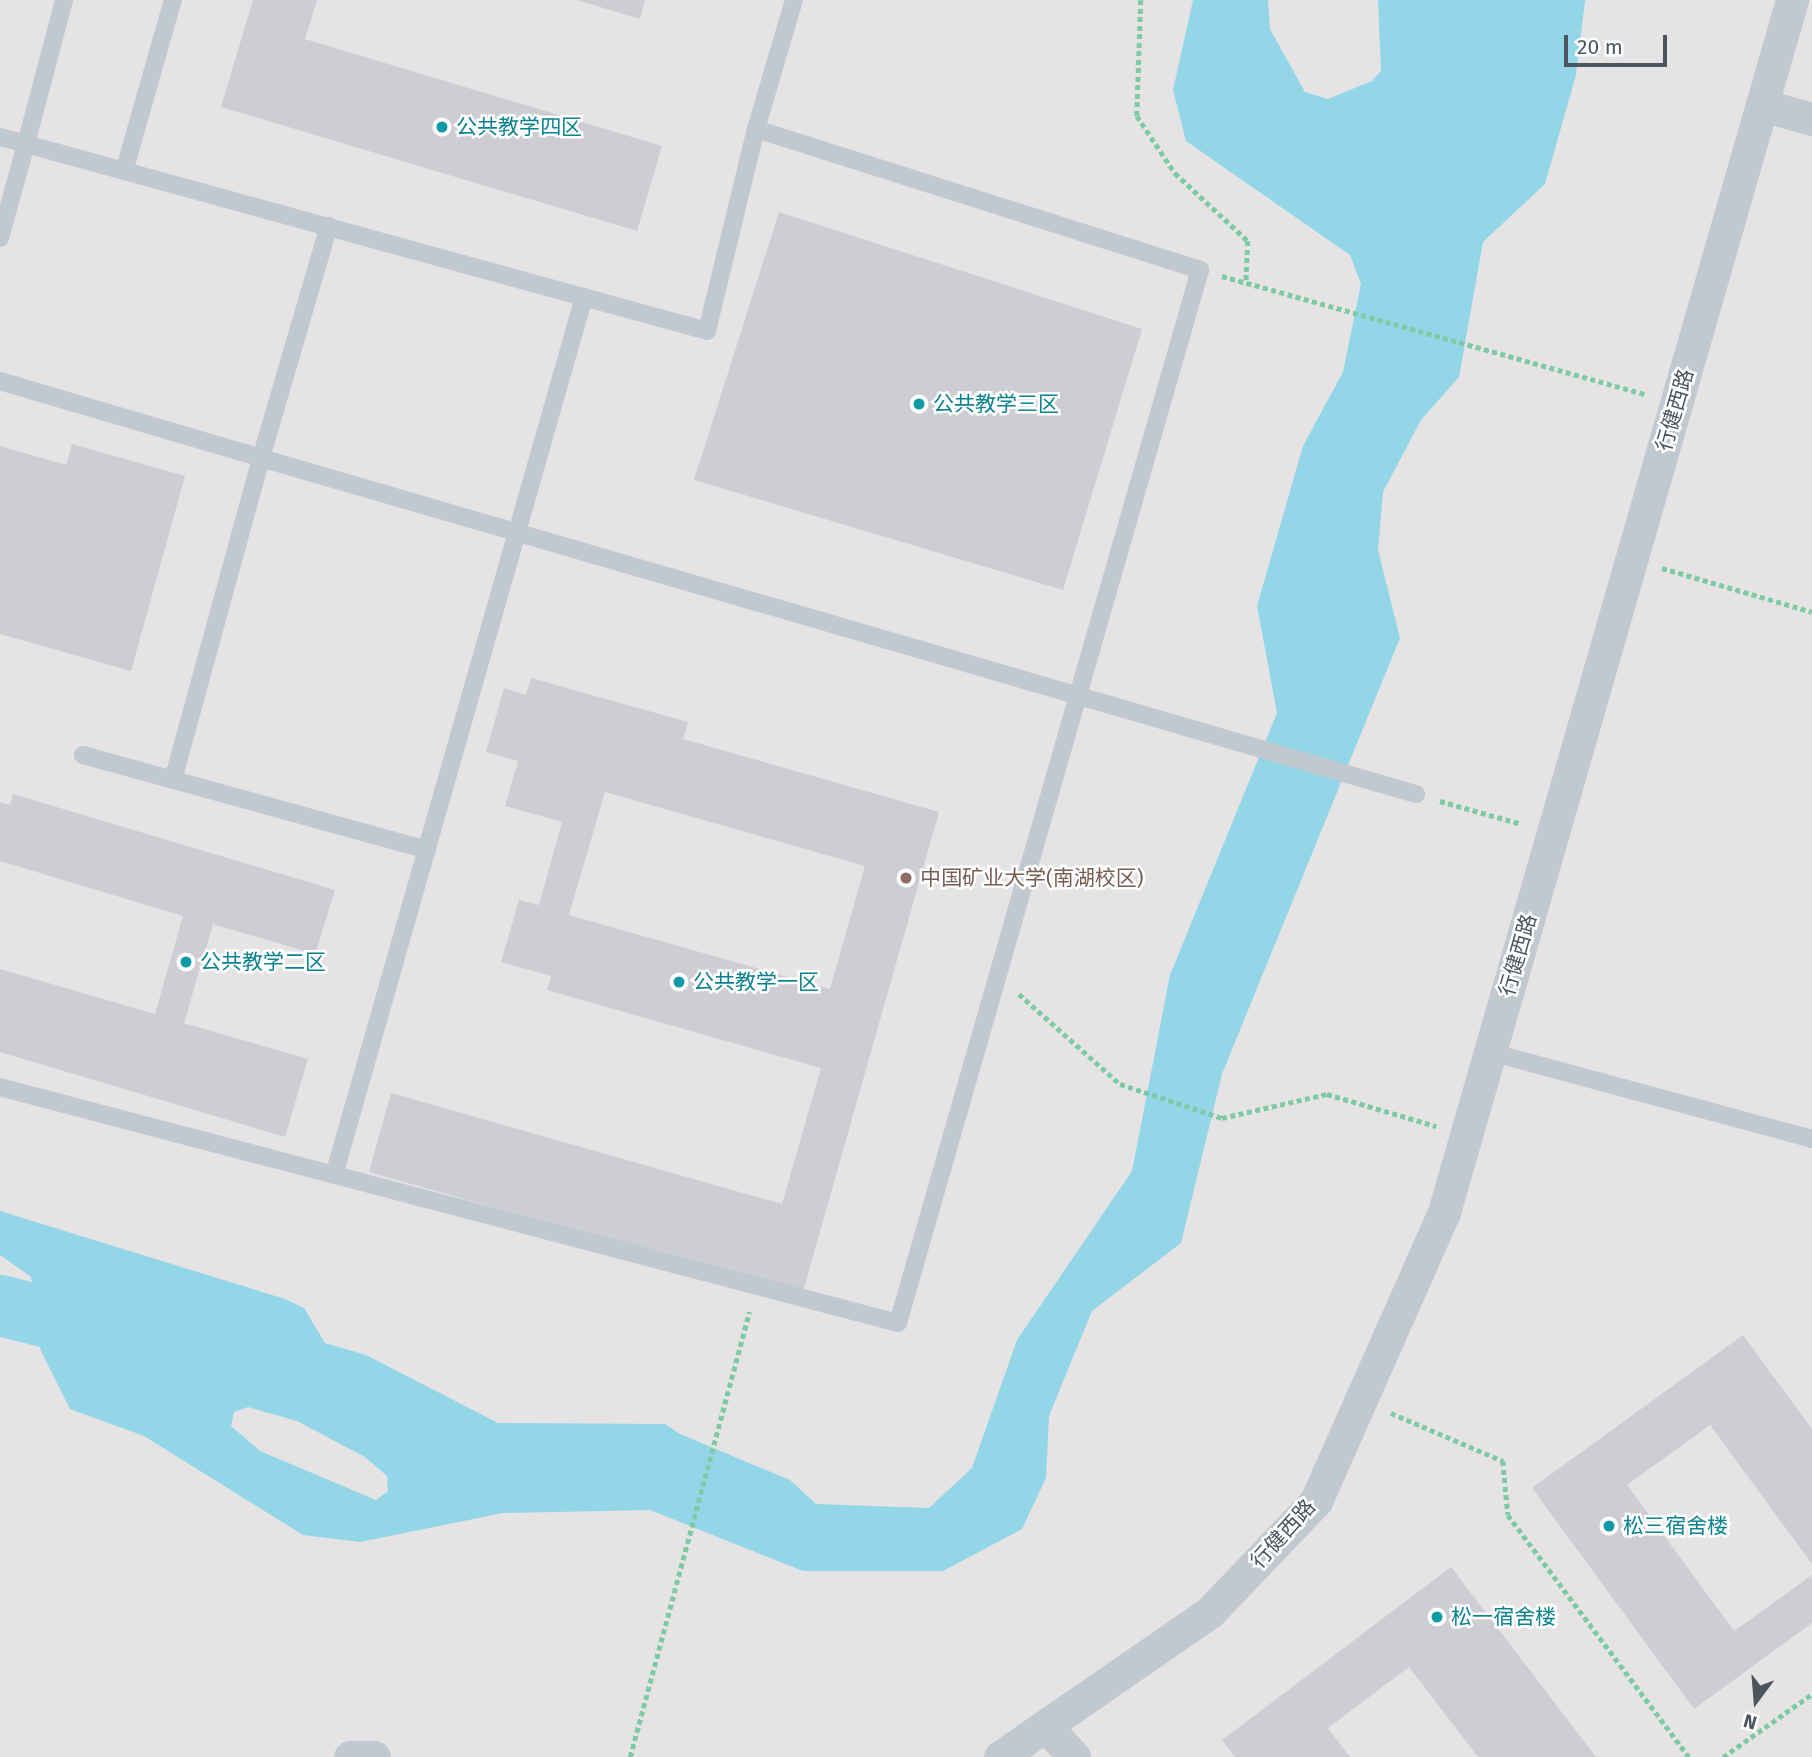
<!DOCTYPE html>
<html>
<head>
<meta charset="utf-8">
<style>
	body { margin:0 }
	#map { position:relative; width:1812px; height:1757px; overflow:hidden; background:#f4f2f2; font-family:"Fira Sans","Noto Sans SC",sans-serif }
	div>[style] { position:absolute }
	.education>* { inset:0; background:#e5e3e4 }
	.water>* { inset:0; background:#93d6e8 }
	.river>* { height:61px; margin:-30.5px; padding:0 30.5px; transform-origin:30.5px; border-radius:30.5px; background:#93d6e8 }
	.building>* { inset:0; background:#ccced4 }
	.path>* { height:4.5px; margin-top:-2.25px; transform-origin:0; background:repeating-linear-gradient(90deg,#7dcba5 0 5px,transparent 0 8.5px) }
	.service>* { height:18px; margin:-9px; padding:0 9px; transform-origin:9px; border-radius:9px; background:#c1c9d0 }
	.minor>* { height:33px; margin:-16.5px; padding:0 16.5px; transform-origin:16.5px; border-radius:16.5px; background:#c1c9d0 }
	.dots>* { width:19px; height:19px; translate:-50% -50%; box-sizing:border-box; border:4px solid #fff; border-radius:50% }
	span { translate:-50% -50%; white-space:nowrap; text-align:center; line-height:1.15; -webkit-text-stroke:5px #fff; paint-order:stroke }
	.culture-label { font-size:21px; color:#0d838f }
	.left { translate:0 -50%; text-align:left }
	.street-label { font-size:21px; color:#4a555f }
	.education-label { font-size:21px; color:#785e54 }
	.north { position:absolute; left:1721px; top:1666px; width:70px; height:70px; -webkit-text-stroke:5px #fff; paint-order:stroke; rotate:196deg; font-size:19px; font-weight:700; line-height:28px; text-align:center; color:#4a555f }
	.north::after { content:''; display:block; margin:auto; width:24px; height:32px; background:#4a555f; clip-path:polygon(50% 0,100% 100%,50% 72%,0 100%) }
	.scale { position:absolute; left:1564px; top:35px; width:103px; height:32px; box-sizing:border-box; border:4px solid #4a555f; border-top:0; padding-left:9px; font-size:21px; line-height:24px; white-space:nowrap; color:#4a555f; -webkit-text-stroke:5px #fff; paint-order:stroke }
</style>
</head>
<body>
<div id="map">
	<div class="education">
		<i style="clip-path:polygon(0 0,1812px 0,1812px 1757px,0 1757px)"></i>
	</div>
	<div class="water">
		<i style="clip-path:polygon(evenodd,1193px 0,1268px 0,1270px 29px,1305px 92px,1328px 99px,1372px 81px,1381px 71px,1378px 0,1585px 0,1576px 75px,1545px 184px,1483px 242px,1459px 377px,1421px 420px,1383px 492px,1378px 550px,1400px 638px,1222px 1074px,1181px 1243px,1092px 1311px,1049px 1416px,1046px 1478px,1022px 1529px,943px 1571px,803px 1571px,650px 1510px,503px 1513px,360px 1542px,303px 1535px,144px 1436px,70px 1409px,40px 1349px,44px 1310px,30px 1276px,0 1255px,0 1211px,285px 1299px,304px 1308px,325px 1343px,366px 1355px,498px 1423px,665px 1424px,680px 1434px,790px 1480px,816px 1504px,929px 1508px,972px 1468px,1017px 1340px,1132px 1171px,1170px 975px,1277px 713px,1257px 606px,1303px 446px,1343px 372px,1361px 284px,1350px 255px,1186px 141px,1173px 90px,1193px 0,248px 1407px,297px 1421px,365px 1457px,387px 1476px,388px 1491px,376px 1500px,260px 1451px,231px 1426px,234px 1412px,248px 1407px)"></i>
	</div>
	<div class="river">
		<i style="left:0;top:1305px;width:128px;rotate:14.5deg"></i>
	</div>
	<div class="building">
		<i style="clip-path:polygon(253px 0,317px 0,305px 39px,662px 146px,637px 231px,221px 107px)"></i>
		<i style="clip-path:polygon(577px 0,645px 0,640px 19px)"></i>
		<i style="clip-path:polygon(779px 212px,1142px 329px,1063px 590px,694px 480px)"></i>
		<i style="clip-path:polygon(72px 444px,185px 476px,131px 671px,0 634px,0 446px,66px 465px)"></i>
		<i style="clip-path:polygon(evenodd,531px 678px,688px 722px,683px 739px,939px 812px,802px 1295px,369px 1172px,391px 1093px,782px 1204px,821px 1068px,547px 990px,551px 976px,501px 962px,519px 900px,539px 905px,562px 822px,505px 806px,518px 761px,486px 752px,504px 688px,526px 695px,531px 678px,605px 792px,865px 866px,830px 989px,569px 915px,605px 792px)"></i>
		<i style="clip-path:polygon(13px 794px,335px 890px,315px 954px,213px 924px,184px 1023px,308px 1059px,285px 1137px,0 1052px,0 969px,155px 1014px,183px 916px,0 861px,0 802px,10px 805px)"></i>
		<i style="clip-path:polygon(1743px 1335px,1812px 1429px,1812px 1564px,1710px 1425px,1627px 1485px,1734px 1631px,1812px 1575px,1812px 1623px,1694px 1709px,1532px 1488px)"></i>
		<i style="clip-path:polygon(1451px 1567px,1596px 1757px,1478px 1757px,1409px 1667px,1328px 1728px,1350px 1757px,1235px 1757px,1222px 1740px)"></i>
	</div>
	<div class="path">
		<i style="left:1141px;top:0;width:116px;rotate:92deg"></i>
		<i style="left:1137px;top:116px;width:69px;rotate:56.3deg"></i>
		<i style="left:1175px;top:173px;width:100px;rotate:43deg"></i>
		<i style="left:1248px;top:241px;width:42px;rotate:92.7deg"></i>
		<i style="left:1222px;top:276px;width:440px;rotate:15.6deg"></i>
		<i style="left:1662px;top:568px;width:156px;rotate:16.3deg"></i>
		<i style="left:1440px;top:801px;width:85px;rotate:15.7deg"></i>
		<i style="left:1019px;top:994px;width:135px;rotate:41.7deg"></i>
		<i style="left:1120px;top:1084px;width:108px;rotate:18.4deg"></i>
		<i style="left:1222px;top:1118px;width:108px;rotate:-12.9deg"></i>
		<i style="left:1327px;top:1094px;width:114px;rotate:16.4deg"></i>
		<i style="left:1391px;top:1413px;width:122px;rotate:23.2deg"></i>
		<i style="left:1503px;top:1461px;width:54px;rotate:84.7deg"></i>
		<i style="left:1508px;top:1515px;width:302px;rotate:53.2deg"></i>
		<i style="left:630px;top:1757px;width:461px;rotate:-75deg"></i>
		<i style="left:1723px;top:1757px;width:109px;rotate:-35.3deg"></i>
	</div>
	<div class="service">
		<i style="left:756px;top:129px;width:134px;rotate:-73.6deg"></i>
		<i style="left:0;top:137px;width:27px;rotate:15deg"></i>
		<i style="left:26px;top:144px;width:149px;rotate:-75.2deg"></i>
		<i style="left:125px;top:168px;width:175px;rotate:-74.1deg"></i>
		<i style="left:0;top:238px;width:98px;rotate:-74.5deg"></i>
		<i style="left:26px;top:144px;width:706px;rotate:15.35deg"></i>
		<i style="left:707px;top:331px;width:208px;rotate:-76.4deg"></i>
		<i style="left:756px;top:129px;width:466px;rotate:17.6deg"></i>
		<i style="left:1200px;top:270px;width:1095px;rotate:106deg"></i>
		<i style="left:898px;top:1323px;width:928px;rotate:-165.28deg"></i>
		<i style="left:0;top:381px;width:272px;rotate:16.4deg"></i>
		<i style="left:261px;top:458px;width:242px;rotate:-73.7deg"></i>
		<i style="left:83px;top:755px;width:357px;rotate:15.4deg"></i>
		<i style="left:173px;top:780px;width:334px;rotate:-74.7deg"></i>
		<i style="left:261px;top:458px;width:1203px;rotate:16.22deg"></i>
		<i style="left:1490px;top:1052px;width:334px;rotate:15.1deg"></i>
		<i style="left:334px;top:1175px;width:913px;rotate:-74.11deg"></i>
	</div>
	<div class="minor">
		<i style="left:1762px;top:105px;width:52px;rotate:15.6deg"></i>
		<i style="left:1046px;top:1726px;width:42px;rotate:47.9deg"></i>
		<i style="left:350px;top:1757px;width:24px"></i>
		<i style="left:1000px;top:1757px;width:254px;rotate:-34.6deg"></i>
		<i style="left:1209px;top:1613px;width:155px;rotate:-46.3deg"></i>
		<i style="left:1316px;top:1501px;width:316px;rotate:-66.1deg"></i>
		<i style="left:1444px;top:1212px;width:1261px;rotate:-73.98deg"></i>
	</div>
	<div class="dots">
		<i style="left:442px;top:127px;background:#0f9aa8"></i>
		<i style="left:919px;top:404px;background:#0f9aa8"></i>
		<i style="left:906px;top:878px;background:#8d6e63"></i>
		<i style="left:186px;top:962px;background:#0f9aa8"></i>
		<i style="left:679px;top:982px;background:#0f9aa8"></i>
		<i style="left:1609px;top:1526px;background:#0f9aa8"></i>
		<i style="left:1437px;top:1617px;background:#0f9aa8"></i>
	</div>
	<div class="culture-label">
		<span class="left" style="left:456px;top:127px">公共教学四区</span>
		<span class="left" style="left:933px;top:404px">公共教学三区</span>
		<span class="left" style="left:200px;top:962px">公共教学二区</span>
		<span class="left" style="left:693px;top:982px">公共教学一区</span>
		<span class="left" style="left:1623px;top:1526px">松三宿舍楼</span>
		<span class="left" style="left:1451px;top:1617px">松一宿舍楼</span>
	</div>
	<div class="street-label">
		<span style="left:1675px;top:410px;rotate:-74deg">行健西路</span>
		<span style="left:1518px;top:955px;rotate:-74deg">行健西路</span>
		<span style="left:1283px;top:1534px;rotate:-48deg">行健西路</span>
	</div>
	<div class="education-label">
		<span class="left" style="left:920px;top:878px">中国矿业大学(南湖校区)</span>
	</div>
	<div class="north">N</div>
	<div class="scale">20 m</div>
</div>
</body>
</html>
